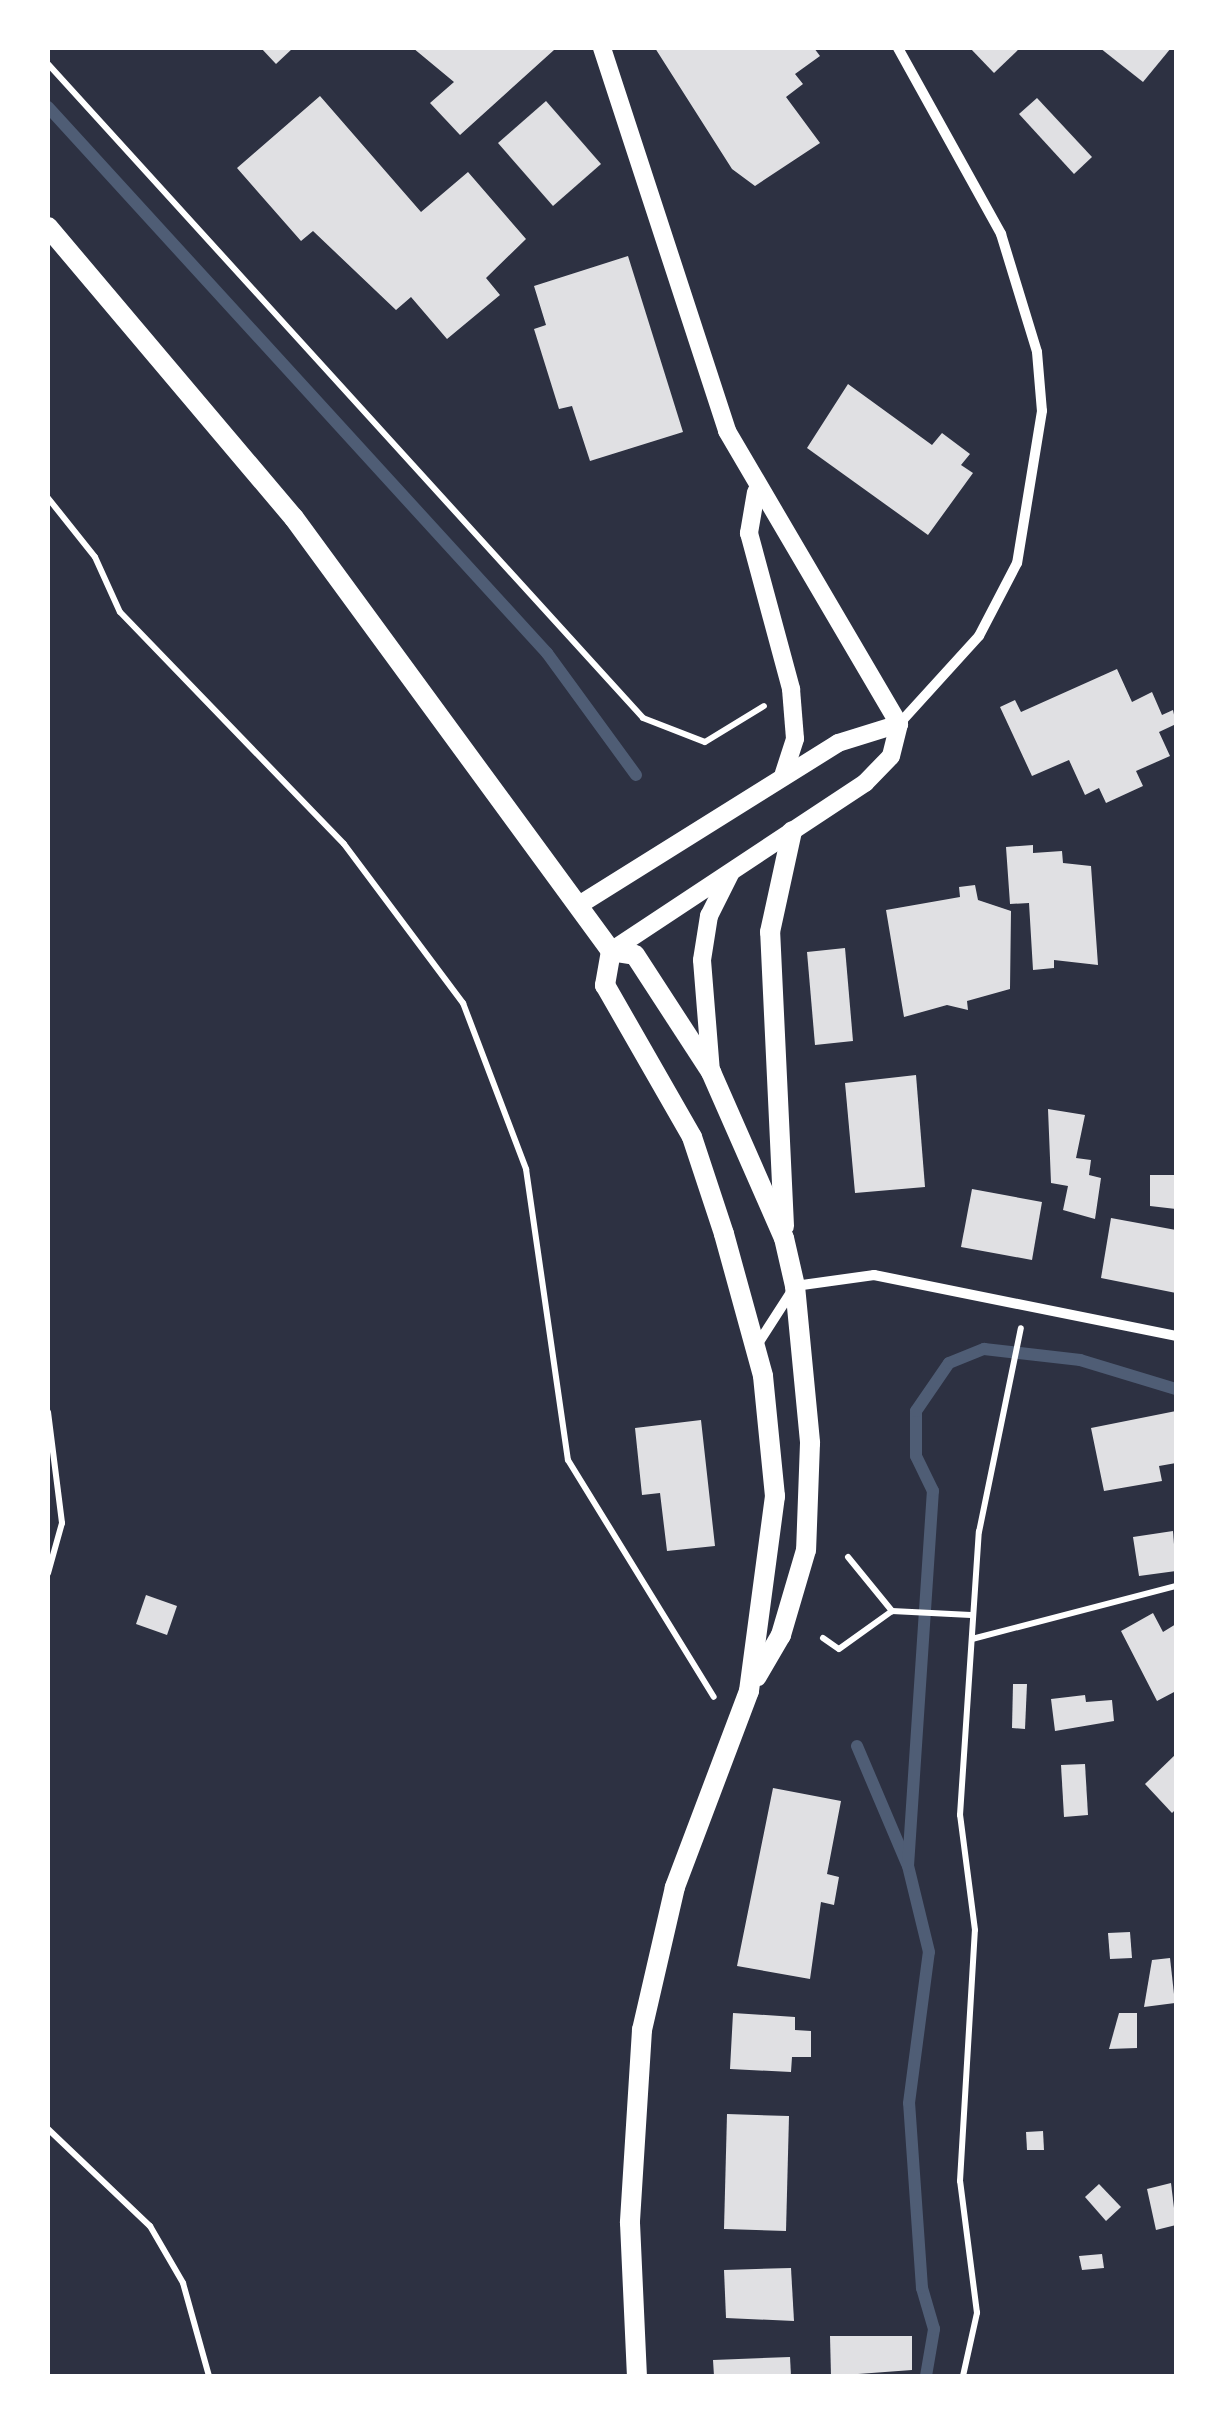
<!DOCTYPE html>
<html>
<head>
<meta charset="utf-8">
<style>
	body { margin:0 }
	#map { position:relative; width:1224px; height:2424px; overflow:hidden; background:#2d3142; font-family:Commissioner,sans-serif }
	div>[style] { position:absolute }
	.stream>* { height:12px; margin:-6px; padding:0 6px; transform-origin:6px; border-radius:6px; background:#4f5d75 }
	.building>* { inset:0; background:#e0e0e3 }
	.path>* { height:6px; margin:-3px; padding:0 3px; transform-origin:3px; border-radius:3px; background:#fff }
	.minor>* { height:10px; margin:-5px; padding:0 5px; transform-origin:5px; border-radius:5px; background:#fff }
	.tertiary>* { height:18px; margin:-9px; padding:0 9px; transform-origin:9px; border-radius:9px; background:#fff }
	.secondary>* { height:20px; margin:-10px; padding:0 10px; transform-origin:10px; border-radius:10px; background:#fff }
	span { translate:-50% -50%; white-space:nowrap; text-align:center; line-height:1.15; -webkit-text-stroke:9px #fff; paint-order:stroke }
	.frame { position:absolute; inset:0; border:50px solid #fff; pointer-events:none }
</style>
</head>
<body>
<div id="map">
	<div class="stream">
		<i style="left:48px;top:107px;width:740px;rotate:47.58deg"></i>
		<i style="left:547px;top:653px;width:151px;rotate:53.9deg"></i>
		<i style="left:857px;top:1746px;width:128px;rotate:67deg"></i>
		<i style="left:926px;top:2376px;width:48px;rotate:-80.3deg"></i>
		<i style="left:934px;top:2329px;width:43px;rotate:-106.3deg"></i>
		<i style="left:922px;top:2288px;width:185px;rotate:-94deg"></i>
		<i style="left:909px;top:2103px;width:152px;rotate:-82.5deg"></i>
		<i style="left:929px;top:1952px;width:89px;rotate:-103.7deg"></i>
		<i style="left:908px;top:1866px;width:376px;rotate:-86.2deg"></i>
		<i style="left:933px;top:1491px;width:39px;rotate:-116deg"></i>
		<i style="left:916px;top:1456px;width:45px;rotate:-90deg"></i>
		<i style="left:916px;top:1411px;width:58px;rotate:-55.5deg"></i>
		<i style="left:949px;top:1363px;width:38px;rotate:-22deg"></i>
		<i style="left:984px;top:1349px;width:97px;rotate:6.5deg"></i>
		<i style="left:1080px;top:1360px;width:100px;rotate:16.8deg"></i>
	</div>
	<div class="building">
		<i style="clip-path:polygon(261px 48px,293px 48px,276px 64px)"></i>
		<i style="clip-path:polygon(413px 48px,552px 48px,554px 50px,460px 135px,430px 103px,454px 82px)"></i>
		<i style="clip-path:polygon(655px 48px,814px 48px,820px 56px,795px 74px,803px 84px,786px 97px,820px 143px,755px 186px,732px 169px)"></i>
		<i style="clip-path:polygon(970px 48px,1020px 48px,994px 73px)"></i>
		<i style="clip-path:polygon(1100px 48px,1171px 48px,1143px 82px)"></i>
		<i style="clip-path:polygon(320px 96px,421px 212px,468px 172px,526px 239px,486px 278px,500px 295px,447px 339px,411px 297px,396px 310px,313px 231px,301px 241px,237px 168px)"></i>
		<i style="clip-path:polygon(1037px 98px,1092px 157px,1074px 174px,1019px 114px)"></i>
		<i style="clip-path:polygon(546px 101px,601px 164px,553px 206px,498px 143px)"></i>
		<i style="clip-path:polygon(628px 256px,683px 432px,590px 461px,572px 406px,559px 409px,534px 329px,546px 325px,534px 286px)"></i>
		<i style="clip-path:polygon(848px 384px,932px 445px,942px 433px,970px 454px,961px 465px,973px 473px,928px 535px,807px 448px)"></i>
		<i style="clip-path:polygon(1117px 669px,1132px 702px,1152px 692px,1162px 715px,1173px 710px,1176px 724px,1159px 732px,1170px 756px,1136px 771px,1143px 786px,1106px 803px,1099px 788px,1085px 795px,1069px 760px,1032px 776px,1000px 707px,1015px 700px,1021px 712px)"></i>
		<i style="clip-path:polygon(1033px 845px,1033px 853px,1062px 851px,1063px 863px,1091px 866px,1098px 965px,1054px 960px,1054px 968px,1033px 970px,1029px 903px,1010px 904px,1006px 847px)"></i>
		<i style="clip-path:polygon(975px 885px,978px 900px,1011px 911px,1010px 989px,967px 1001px,968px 1010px,947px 1005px,904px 1017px,886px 910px,960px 897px,959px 887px)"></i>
		<i style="clip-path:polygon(845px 948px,853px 1041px,815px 1045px,807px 952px)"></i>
		<i style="clip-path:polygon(916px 1075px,925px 1187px,855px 1193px,845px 1083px)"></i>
		<i style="clip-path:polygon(1048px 1109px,1085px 1115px,1076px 1158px,1091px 1160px,1089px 1175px,1101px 1178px,1095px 1219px,1063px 1210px,1068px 1186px,1051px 1183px)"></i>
		<i style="clip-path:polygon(1150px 1175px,1176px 1175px,1176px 1209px,1150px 1206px)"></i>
		<i style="clip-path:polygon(972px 1189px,1042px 1202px,1032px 1260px,961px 1247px)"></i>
		<i style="clip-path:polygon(1111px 1218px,1176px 1230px,1176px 1293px,1101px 1278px)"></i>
		<i style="clip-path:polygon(1176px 1411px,1176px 1463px,1159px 1466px,1162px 1481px,1104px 1491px,1091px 1428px)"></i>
		<i style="clip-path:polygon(701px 1420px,715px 1546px,667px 1551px,660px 1493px,642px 1495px,635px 1428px)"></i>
		<i style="clip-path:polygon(1173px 1531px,1176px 1571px,1139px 1576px,1133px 1537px)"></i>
		<i style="clip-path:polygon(146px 1595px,177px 1606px,167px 1635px,136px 1624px)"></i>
		<i style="clip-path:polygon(1153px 1613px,1163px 1632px,1176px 1624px,1176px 1691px,1157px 1701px,1121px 1631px)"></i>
		<i style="clip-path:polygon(1013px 1684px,1027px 1684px,1025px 1729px,1012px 1728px)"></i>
		<i style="clip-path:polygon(1085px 1695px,1086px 1702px,1112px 1700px,1114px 1721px,1055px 1731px,1051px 1699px)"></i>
		<i style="clip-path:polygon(1176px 1754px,1176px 1809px,1172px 1813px,1145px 1784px)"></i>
		<i style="clip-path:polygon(1085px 1764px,1088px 1815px,1064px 1817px,1061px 1765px)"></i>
		<i style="clip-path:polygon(773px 1788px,841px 1801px,827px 1874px,839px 1877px,834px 1905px,821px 1902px,810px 1979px,737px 1966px)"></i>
		<i style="clip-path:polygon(1130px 1932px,1132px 1958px,1110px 1959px,1108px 1933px)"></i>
		<i style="clip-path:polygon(1170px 1958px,1175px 2003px,1144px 2007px,1152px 1960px)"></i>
		<i style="clip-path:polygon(733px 2013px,795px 2017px,795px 2030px,811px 2031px,811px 2057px,792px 2057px,791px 2072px,730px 2069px)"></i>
		<i style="clip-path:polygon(1119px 2013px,1137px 2013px,1137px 2048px,1109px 2049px)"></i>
		<i style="clip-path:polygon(727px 2114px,789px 2116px,786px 2231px,724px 2229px)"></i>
		<i style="clip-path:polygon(1043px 2131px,1044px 2150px,1027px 2150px,1026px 2132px)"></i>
		<i style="clip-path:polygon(1171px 2183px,1176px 2225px,1156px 2230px,1147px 2189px)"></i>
		<i style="clip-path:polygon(1099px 2184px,1121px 2207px,1106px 2221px,1085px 2197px)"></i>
		<i style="clip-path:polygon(1102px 2254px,1104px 2268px,1082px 2270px,1079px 2256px)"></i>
		<i style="clip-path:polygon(791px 2268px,794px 2321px,726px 2318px,724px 2270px)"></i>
		<i style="clip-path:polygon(830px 2336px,912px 2336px,912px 2370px,831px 2376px)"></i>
		<i style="clip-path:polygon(790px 2357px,791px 2376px,714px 2376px,713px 2360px)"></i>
	</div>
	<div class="path">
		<i style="left:48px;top:64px;width:884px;rotate:47.7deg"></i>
		<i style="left:643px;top:718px;width:66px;rotate:21.2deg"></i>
		<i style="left:705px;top:742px;width:69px;rotate:-31.4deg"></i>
		<i style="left:48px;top:498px;width:75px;rotate:51.5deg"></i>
		<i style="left:95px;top:557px;width:60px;rotate:65.6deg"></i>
		<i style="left:120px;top:612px;width:322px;rotate:46deg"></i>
		<i style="left:344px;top:844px;width:199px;rotate:53.2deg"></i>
		<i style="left:463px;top:1003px;width:178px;rotate:69.2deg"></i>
		<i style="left:526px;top:1169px;width:294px;rotate:81.8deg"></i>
		<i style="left:568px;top:1460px;width:278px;rotate:58.4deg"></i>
		<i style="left:48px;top:1412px;width:112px;rotate:82.8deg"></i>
		<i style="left:62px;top:1523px;width:52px;rotate:105.6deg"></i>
		<i style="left:848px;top:1557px;width:70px;rotate:50.8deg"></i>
		<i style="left:892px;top:1611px;width:79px;rotate:2.9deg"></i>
		<i style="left:823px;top:1638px;width:19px;rotate:35deg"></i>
		<i style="left:839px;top:1649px;width:65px;rotate:-35.6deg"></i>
		<i style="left:972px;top:1639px;width:211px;rotate:-14.6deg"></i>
		<i style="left:48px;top:2129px;width:141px;rotate:43.6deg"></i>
		<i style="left:150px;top:2226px;width:66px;rotate:59.9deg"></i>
		<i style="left:183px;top:2283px;width:97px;rotate:74.4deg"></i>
		<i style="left:963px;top:2376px;width:65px;rotate:-77.5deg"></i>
		<i style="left:977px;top:2313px;width:133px;rotate:-97.3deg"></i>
		<i style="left:960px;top:2181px;width:251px;rotate:-86.6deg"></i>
		<i style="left:975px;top:1930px;width:116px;rotate:-97.4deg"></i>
		<i style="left:960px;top:1815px;width:284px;rotate:-86.2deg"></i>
		<i style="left:979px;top:1532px;width:208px;rotate:-78.4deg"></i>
	</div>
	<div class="minor">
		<i style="left:898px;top:48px;width:213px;rotate:61deg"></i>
		<i style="left:1001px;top:234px;width:123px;rotate:73deg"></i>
		<i style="left:1037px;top:352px;width:59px;rotate:85.2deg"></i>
		<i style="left:1042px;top:411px;width:154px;rotate:99.3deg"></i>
		<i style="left:1017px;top:563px;width:82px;rotate:117.5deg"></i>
		<i style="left:979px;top:636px;width:119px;rotate:132.3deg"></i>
		<i style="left:757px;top:1345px;width:70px;rotate:-57.2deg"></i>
		<i style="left:795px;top:1286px;width:80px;rotate:-7.9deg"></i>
		<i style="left:874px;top:1275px;width:308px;rotate:11.4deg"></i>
	</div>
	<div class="tertiary">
		<i style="left:602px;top:48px;width:403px;rotate:71.9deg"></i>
		<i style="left:727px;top:431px;width:340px;rotate:59.6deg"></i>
		<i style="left:756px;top:492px;width:42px;rotate:99.7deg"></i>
		<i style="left:749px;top:533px;width:162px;rotate:74.9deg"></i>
		<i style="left:791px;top:689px;width:50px;rotate:85.4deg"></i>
		<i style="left:795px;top:739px;width:36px;rotate:108deg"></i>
		<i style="left:579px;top:905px;width:305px;rotate:-32deg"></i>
		<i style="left:838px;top:743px;width:64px;rotate:-17.3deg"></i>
		<i style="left:611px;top:951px;width:305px;rotate:-33.5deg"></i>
		<i style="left:865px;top:783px;width:37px;rotate:-46deg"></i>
		<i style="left:891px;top:756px;width:33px;rotate:-76deg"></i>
		<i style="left:711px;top:1072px;width:112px;rotate:-94.6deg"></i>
		<i style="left:702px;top:960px;width:45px;rotate:-81deg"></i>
		<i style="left:709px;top:916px;width:47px;rotate:-63.4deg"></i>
	</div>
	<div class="secondary">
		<i style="left:48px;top:227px;width:381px;rotate:49.8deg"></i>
		<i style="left:294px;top:518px;width:537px;rotate:53.79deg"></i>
		<i style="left:611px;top:951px;width:35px;rotate:100deg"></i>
		<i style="left:605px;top:985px;width:175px;rotate:60.2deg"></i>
		<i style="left:692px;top:1137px;width:102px;rotate:71.7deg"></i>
		<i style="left:724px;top:1234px;width:147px;rotate:74.6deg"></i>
		<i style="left:763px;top:1376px;width:121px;rotate:84.3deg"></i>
		<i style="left:775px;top:1496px;width:197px;rotate:97.6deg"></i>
		<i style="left:749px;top:1691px;width:210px;rotate:110.7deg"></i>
		<i style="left:675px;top:1887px;width:147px;rotate:103deg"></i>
		<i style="left:642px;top:2030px;width:193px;rotate:93.6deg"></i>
		<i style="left:630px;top:2223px;width:153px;rotate:87.4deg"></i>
		<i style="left:611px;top:951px;width:24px;rotate:9deg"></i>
		<i style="left:635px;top:955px;width:140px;rotate:57deg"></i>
		<i style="left:711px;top:1072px;width:181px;rotate:66.3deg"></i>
		<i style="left:784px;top:1238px;width:49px;rotate:77.1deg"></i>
		<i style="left:795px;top:1286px;width:158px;rotate:84.5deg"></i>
		<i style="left:810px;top:1443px;width:107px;rotate:92.1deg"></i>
		<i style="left:806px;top:1550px;width:89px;rotate:106.4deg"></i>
		<i style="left:781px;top:1635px;width:48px;rotate:120.3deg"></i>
		<i style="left:784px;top:1226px;width:294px;rotate:-92.7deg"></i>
		<i style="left:770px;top:932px;width:103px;rotate:-77.7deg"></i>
	</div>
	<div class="frame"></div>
</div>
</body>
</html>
